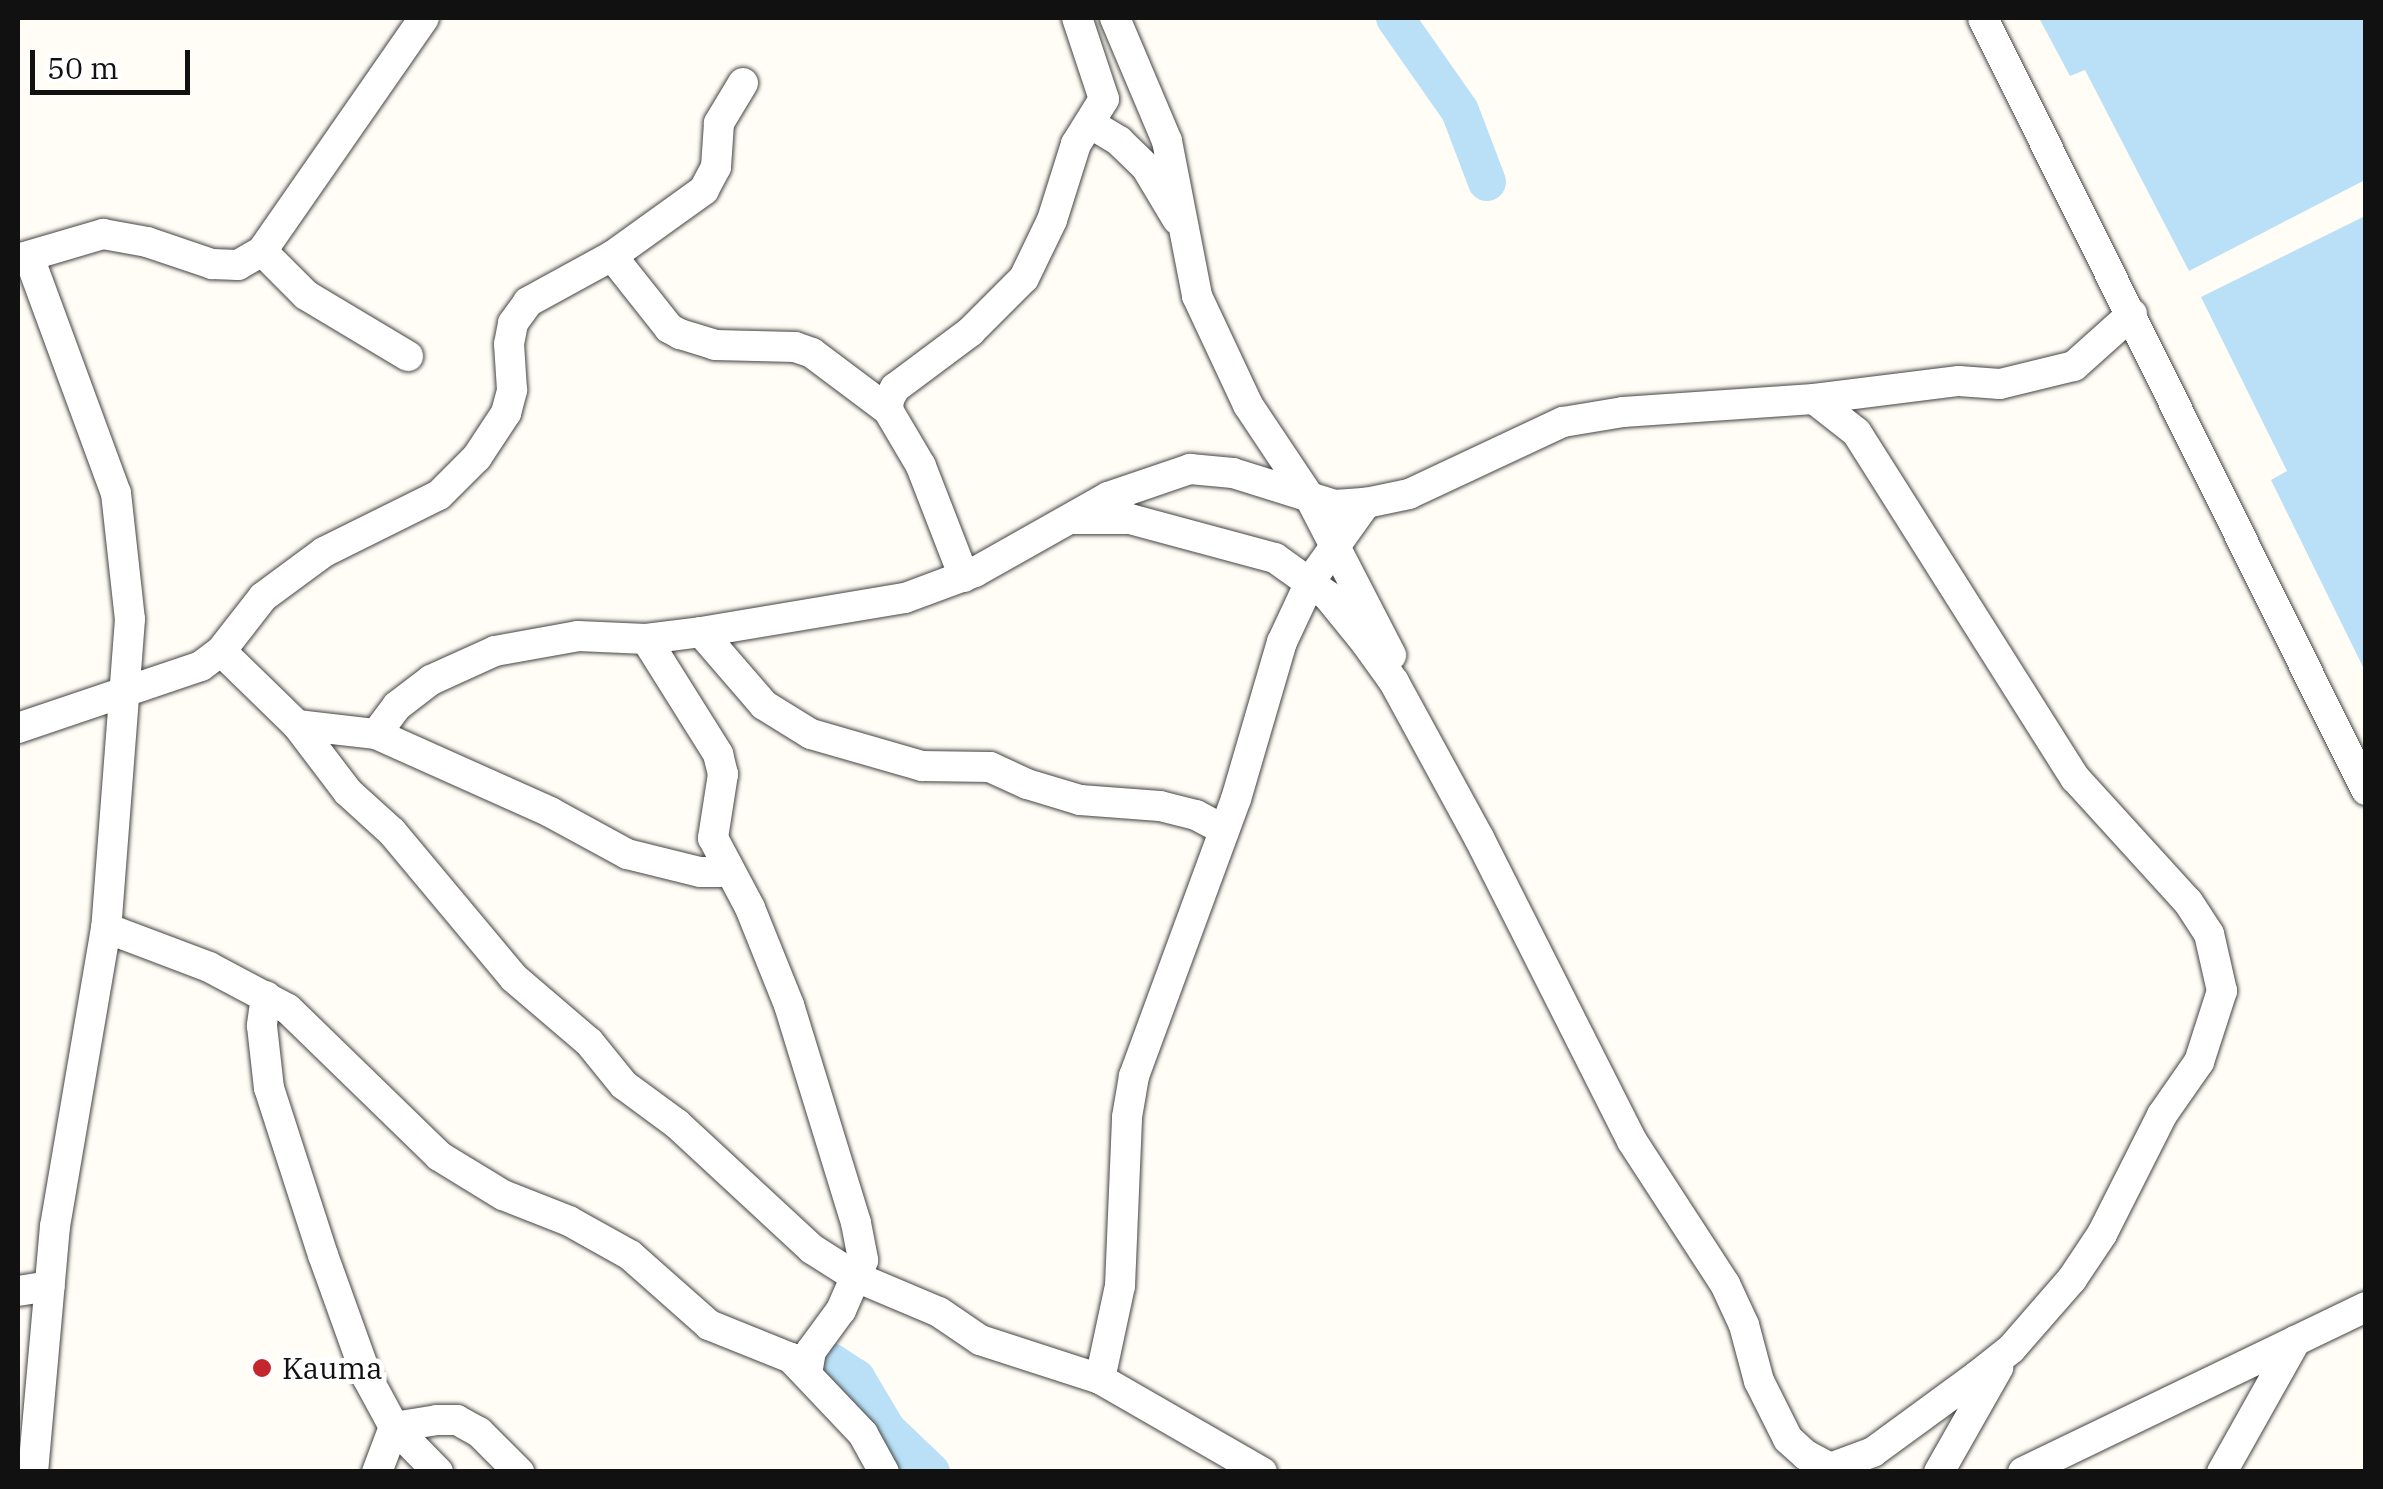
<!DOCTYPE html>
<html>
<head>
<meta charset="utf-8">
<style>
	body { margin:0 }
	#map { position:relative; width:2383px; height:1489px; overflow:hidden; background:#fffdf5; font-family:"IBM Plex Serif",serif }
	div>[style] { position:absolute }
	.water>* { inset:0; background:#b9e0f7 }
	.river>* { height:38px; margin:-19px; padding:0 19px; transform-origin:19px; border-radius:19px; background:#b9e0f7 }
	.roads { filter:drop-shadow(0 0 2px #444) drop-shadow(0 0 2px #444) }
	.minor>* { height:30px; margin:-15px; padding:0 15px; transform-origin:15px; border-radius:15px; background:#fff }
	.dots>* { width:28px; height:28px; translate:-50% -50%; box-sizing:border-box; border:5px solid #fff; border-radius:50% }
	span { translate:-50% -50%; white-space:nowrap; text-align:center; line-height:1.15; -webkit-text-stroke:10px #fff; paint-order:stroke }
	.poi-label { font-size:30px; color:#111 }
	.left { translate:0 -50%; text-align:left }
	.frame { position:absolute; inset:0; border:20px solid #111; pointer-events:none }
	.scale { position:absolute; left:30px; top:50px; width:160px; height:45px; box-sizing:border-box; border:5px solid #111; border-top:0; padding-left:12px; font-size:30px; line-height:35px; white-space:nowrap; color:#111; -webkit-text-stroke:8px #fff; paint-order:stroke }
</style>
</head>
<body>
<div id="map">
	<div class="water">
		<i style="clip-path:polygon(2039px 18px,2365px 18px,2365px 180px,2189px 271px,2085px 70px,2070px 76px)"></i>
		<i style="clip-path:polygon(2365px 216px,2365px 671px,2271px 480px,2287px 471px,2201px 297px)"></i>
	</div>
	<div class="river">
		<i style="left:1395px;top:18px;width:113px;rotate:55deg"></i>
		<i style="left:1460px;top:111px;width:76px;rotate:69.2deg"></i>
		<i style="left:831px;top:1362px;width:30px;rotate:33deg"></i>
		<i style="left:856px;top:1378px;width:61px;rotate:59.2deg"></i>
		<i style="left:887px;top:1430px;width:61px;rotate:43.7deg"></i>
	</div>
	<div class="roads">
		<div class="minor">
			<i style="left:1115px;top:18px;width:134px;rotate:67.1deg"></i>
			<i style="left:1167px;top:141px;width:158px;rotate:79deg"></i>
			<i style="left:1197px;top:296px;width:120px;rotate:64.9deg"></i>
			<i style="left:1248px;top:405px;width:112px;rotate:56.3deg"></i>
			<i style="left:1310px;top:498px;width:177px;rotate:62.7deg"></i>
			<i style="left:1983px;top:18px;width:862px;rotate:63.61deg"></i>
			<i style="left:743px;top:83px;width:47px;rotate:121deg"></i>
			<i style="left:719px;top:123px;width:44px;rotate:93.9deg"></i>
			<i style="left:716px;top:167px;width:26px;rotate:118deg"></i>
			<i style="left:704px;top:190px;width:113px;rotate:144.3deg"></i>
			<i style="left:612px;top:256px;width:92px;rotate:51.6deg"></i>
			<i style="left:669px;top:328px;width:13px;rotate:29deg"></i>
			<i style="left:680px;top:334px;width:37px;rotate:17deg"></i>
			<i style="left:715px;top:345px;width:80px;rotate:1.4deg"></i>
			<i style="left:795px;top:347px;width:18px;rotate:19deg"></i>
			<i style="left:812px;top:353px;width:95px;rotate:36.9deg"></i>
			<i style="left:1091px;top:124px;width:33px;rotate:31deg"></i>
			<i style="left:1119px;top:141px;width:37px;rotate:44deg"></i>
			<i style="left:1146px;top:167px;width:61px;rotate:59.2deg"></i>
			<i style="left:262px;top:251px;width:284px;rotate:-55.2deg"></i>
			<i style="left:29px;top:257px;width:252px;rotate:69.8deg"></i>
			<i style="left:116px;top:493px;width:127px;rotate:83.7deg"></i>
			<i style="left:130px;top:619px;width:310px;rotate:94.4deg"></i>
			<i style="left:106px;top:928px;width:302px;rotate:99.7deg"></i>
			<i style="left:55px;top:1226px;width:247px;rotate:95.1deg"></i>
			<i style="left:18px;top:259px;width:89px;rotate:-16.4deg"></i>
			<i style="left:103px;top:234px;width:45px;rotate:10.3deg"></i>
			<i style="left:147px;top:242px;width:69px;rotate:18.7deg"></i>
			<i style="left:212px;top:264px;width:26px;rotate:2deg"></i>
			<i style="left:238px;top:265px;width:28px;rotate:-30deg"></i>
			<i style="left:262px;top:251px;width:62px;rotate:45deg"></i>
			<i style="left:306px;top:295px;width:119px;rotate:30.9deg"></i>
			<i style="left:1071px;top:519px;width:59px"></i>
			<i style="left:1130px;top:519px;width:150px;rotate:15.1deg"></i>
			<i style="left:1275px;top:558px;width:65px;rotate:35.6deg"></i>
			<i style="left:1328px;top:596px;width:60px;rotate:51deg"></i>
			<i style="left:1366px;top:643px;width:48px;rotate:54.3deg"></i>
			<i style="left:1394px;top:682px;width:178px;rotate:61.4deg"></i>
			<i style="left:1479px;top:838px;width:339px;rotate:63.2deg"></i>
			<i style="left:1632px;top:1141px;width:171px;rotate:57deg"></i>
			<i style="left:1725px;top:1284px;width:45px;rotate:65.1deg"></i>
			<i style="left:1744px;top:1325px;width:58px;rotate:75deg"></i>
			<i style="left:1759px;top:1381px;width:65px;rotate:63.4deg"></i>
			<i style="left:1788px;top:1439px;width:24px;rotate:42deg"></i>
			<i style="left:1806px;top:1455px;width:27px;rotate:28deg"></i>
			<i style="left:1830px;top:1468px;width:46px;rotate:-20.4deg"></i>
			<i style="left:1873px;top:1452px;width:129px;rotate:-36.2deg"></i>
			<i style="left:1977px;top:1376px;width:43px;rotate:-38.5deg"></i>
			<i style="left:2011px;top:1349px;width:93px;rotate:-48.9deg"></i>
			<i style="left:2072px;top:1279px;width:54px;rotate:-56.3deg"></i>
			<i style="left:2102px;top:1234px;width:133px;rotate:-63.2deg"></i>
			<i style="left:2162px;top:1115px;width:65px;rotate:-55.1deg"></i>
			<i style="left:2199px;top:1062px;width:75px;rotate:-72.1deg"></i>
			<i style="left:2222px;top:991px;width:58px;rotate:-102.8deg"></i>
			<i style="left:2209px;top:934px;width:38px;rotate:-123deg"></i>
			<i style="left:2188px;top:902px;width:168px;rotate:-132.3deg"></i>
			<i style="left:2075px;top:778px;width:409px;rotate:-122.3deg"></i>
			<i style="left:1856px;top:432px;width:53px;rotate:-141.8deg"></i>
			<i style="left:964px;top:577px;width:119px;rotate:-111.2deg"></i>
			<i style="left:921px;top:466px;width:65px;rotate:-120.5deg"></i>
			<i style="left:888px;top:410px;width:11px;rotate:-85deg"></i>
			<i style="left:889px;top:399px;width:13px;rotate:-61deg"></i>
			<i style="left:895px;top:388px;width:94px;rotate:-36.7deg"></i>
			<i style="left:970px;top:332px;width:76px;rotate:-45deg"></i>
			<i style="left:1024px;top:278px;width:64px;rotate:-64.2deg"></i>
			<i style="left:1052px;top:220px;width:80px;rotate:-72.5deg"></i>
			<i style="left:1076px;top:144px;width:53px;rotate:-58.1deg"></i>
			<i style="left:1104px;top:99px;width:85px;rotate:-108.4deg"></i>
			<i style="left:701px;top:632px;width:96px;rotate:49.2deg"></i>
			<i style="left:764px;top:705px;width:55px;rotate:31.7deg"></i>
			<i style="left:811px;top:734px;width:116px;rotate:16.1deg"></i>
			<i style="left:922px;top:766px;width:68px;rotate:0.8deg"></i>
			<i style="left:990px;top:767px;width:41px;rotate:24.7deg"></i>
			<i style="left:1027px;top:784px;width:55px;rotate:16.8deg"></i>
			<i style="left:1080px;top:800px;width:80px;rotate:4.3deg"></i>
			<i style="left:1160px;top:806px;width:37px;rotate:14deg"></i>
			<i style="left:1196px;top:815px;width:32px;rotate:28deg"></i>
			<i style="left:646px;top:639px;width:136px;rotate:57.9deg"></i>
			<i style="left:718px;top:754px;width:21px;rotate:76deg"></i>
			<i style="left:723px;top:774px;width:65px;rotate:98.9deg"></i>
			<i style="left:713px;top:838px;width:79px;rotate:62.1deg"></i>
			<i style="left:750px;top:908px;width:105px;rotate:68.1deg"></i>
			<i style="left:789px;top:1005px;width:228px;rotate:72.9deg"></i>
			<i style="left:856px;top:1223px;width:38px;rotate:79deg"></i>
			<i style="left:863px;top:1260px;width:55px;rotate:113.7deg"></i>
			<i style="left:841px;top:1310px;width:51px;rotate:126.2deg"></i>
			<i style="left:811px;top:1351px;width:22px;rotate:100deg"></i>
			<i style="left:221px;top:651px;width:106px;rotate:44.2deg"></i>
			<i style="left:297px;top:725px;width:80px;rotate:6.5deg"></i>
			<i style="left:376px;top:734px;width:191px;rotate:24.1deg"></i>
			<i style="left:550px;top:812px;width:88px;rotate:28.6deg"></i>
			<i style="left:627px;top:854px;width:75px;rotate:13.9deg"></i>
			<i style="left:700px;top:872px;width:29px"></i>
			<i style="left:297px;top:725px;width:84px;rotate:52.7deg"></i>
			<i style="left:348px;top:792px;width:59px;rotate:42.3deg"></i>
			<i style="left:392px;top:832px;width:190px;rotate:50.1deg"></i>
			<i style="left:514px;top:978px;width:99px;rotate:40.5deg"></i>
			<i style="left:589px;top:1042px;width:55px;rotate:50.9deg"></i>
			<i style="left:624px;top:1085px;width:66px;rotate:36.3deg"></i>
			<i style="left:677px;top:1124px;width:184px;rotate:42.8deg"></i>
			<i style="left:812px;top:1249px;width:52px;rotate:32.5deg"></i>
			<i style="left:856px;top:1277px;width:90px;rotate:22.9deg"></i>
			<i style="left:939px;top:1312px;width:50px;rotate:34.3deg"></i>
			<i style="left:980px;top:1340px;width:126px;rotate:18deg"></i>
			<i style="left:1100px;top:1379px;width:187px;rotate:29.9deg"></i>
			<i style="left:18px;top:728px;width:193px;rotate:-18.7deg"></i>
			<i style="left:201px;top:666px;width:25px;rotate:-37deg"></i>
			<i style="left:221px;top:651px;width:68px;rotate:-52.1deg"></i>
			<i style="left:263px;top:597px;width:76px;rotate:-36.4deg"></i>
			<i style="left:324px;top:552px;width:128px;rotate:-26.4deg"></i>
			<i style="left:439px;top:495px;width:54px;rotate:-45deg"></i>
			<i style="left:477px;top:457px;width:53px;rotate:-56.6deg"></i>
			<i style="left:506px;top:413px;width:24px;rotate:-75deg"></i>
			<i style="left:512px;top:390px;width:46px;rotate:-93.7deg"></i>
			<i style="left:509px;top:344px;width:21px;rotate:-79deg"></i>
			<i style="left:513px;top:323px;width:26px;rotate:-54deg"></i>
			<i style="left:528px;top:302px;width:96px;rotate:-28.7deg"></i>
			<i style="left:376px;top:734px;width:35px;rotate:-53deg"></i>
			<i style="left:397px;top:706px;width:43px;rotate:-37.4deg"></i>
			<i style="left:431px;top:680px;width:70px;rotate:-24.4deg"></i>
			<i style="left:495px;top:651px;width:84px;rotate:-10.2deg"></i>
			<i style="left:578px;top:636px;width:68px;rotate:2.5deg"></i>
			<i style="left:646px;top:639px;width:55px;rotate:-7.3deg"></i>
			<i style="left:701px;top:632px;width:207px;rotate:-9.5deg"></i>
			<i style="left:905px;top:598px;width:75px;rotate:-20.4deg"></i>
			<i style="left:975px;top:572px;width:153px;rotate:-29.4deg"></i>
			<i style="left:1108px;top:497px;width:87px;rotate:-18.9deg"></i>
			<i style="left:1190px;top:469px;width:43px;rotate:5.3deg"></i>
			<i style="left:1233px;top:473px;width:107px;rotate:17.4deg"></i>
			<i style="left:1335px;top:505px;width:31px;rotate:-4deg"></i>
			<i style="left:1366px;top:503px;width:44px;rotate:-11.8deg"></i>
			<i style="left:1409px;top:494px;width:170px;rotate:-25.1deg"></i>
			<i style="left:1563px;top:422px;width:61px;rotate:-9.5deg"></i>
			<i style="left:1623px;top:412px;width:191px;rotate:-3.9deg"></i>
			<i style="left:1814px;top:399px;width:146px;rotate:-7.1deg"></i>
			<i style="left:1959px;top:381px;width:41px;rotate:4.2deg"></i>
			<i style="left:2000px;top:384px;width:76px;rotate:-13.7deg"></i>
			<i style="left:2074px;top:366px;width:78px;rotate:-41.9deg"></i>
			<i style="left:106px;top:928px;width:110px;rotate:20.7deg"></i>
			<i style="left:209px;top:967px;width:89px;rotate:28deg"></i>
			<i style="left:288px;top:1009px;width:211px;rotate:44.2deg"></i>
			<i style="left:439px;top:1156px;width:75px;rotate:31.4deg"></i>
			<i style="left:503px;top:1195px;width:71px;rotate:21.5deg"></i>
			<i style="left:569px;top:1221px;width:70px;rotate:29.1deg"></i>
			<i style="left:630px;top:1255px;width:106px;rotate:41.5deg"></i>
			<i style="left:709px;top:1325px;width:88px;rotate:21.9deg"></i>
			<i style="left:791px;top:1358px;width:105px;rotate:46.5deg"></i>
			<i style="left:863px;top:1434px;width:43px;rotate:61.1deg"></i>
			<i style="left:266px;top:996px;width:30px;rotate:98deg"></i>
			<i style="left:262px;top:1026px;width:62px;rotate:83.6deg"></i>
			<i style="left:269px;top:1088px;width:176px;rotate:72.1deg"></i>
			<i style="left:323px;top:1255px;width:130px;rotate:70.2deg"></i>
			<i style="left:367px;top:1377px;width:57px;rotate:61.6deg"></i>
			<i style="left:394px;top:1427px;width:63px;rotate:45.6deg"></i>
			<i style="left:18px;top:1291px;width:32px;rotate:-9deg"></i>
			<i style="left:1100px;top:1379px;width:95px;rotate:-77.9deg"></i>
			<i style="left:1120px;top:1286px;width:169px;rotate:-87.6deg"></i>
			<i style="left:1127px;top:1117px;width:42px;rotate:-80.3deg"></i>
			<i style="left:1134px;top:1076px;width:295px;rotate:-69.8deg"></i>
			<i style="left:1236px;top:799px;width:164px;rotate:-73.7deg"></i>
			<i style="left:1282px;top:642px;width:68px;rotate:-64.9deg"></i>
			<i style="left:1311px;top:580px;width:95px;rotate:-54.5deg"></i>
			<i style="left:377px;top:1472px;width:48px;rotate:-69.3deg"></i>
			<i style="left:394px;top:1427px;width:44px;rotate:-9.2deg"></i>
			<i style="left:437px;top:1420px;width:20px"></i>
			<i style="left:457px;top:1420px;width:25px;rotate:29deg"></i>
			<i style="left:479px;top:1432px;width:57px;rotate:45deg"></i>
			<i style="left:1939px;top:1472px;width:120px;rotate:-60.4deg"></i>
			<i style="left:2023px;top:1472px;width:381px;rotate:-25.7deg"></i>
			<i style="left:2222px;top:1472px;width:151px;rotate:-60.7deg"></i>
		</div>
	</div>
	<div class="dots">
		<i style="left:262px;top:1368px;background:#c4262e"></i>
	</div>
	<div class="poi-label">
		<span class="left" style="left:282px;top:1368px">Kauma</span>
	</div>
	<div class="frame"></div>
	<div class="scale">50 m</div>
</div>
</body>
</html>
